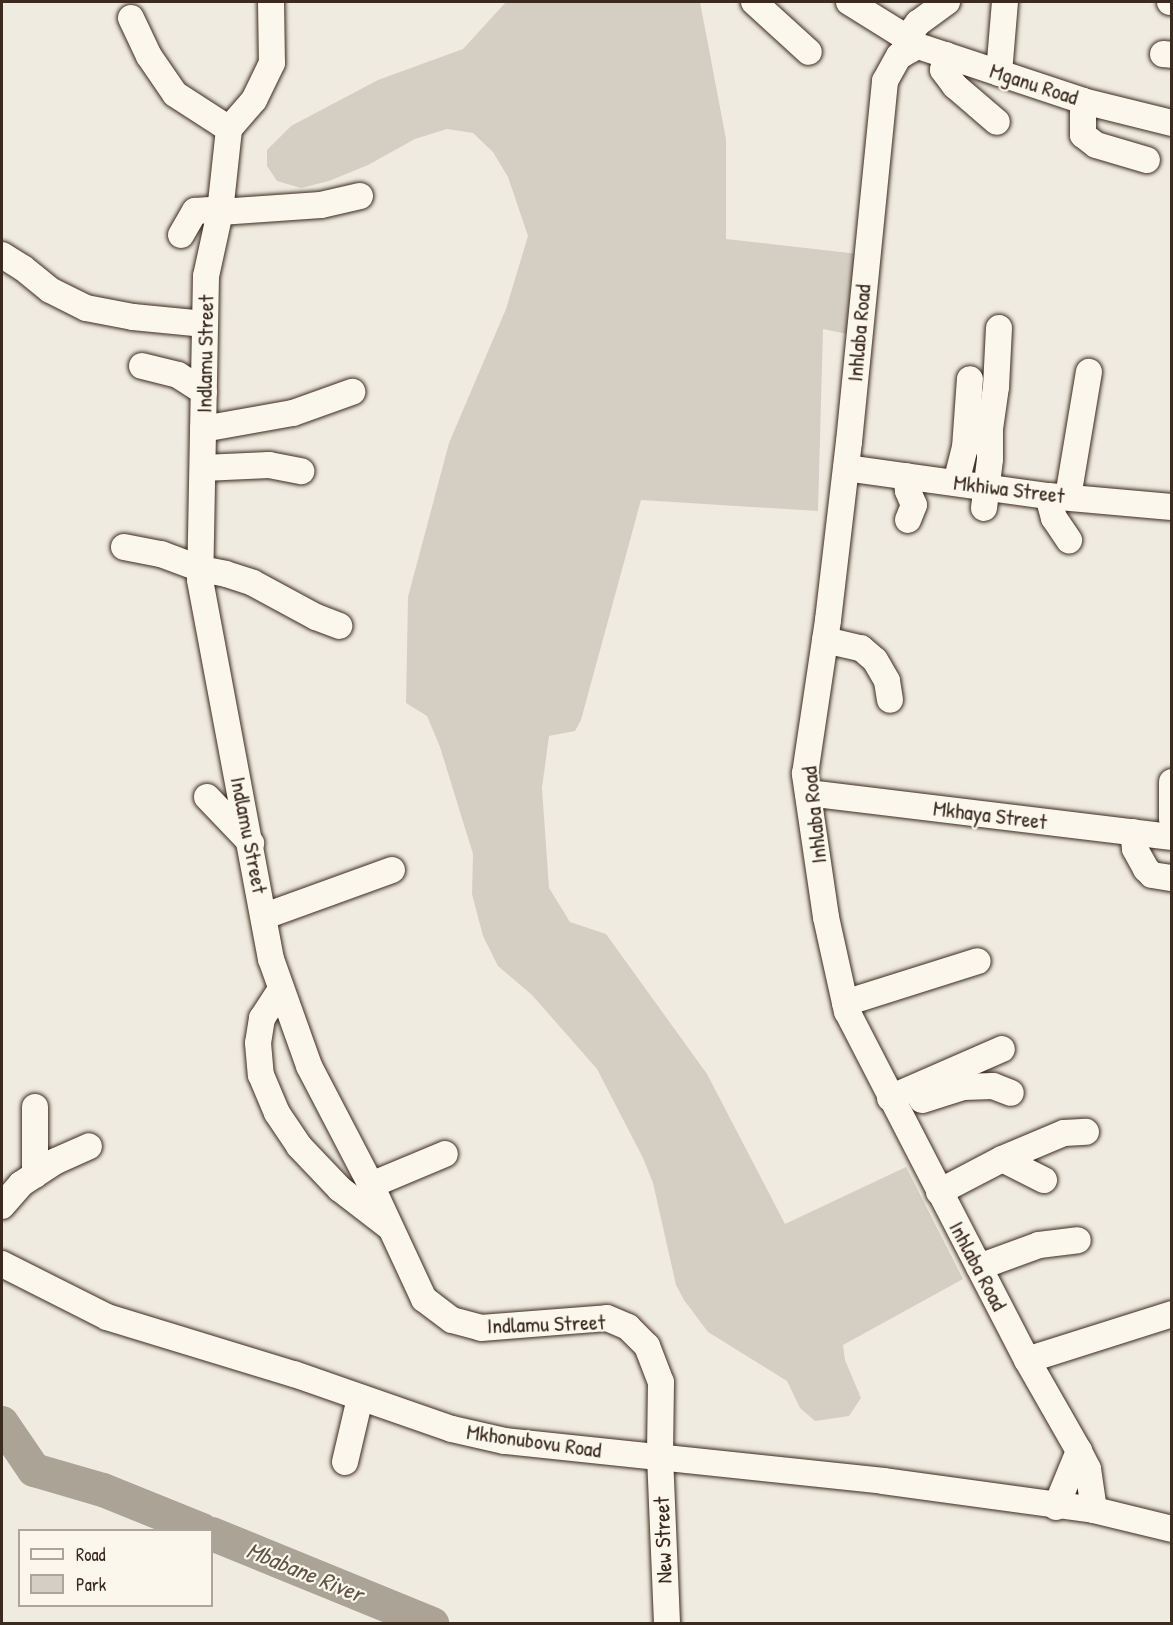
<!DOCTYPE html>
<html>
<head>
<meta charset="utf-8">
<style>
	body { margin:0 }
	#map { position:relative; width:1173px; height:1625px; overflow:hidden; background:#f0ebe0; font-family:"Patrick Hand",sans-serif }
	div>[style] { position:absolute }
	.green>* { inset:0; background:#d5cec3 }
	.river>* { height:34px; margin:-17px; padding:0 17px; transform-origin:17px; border-radius:17px; background:#aca397 }
	.roads { filter:drop-shadow(0 0 2px #3b2a1e) drop-shadow(0 0 2px #3b2a1e) }
	.minor>* { height:26px; margin:-13px; padding:0 13px; transform-origin:13px; border-radius:13px; background:#fbf7ec }
	span { translate:-50% -50%; white-space:nowrap; text-align:center; line-height:1.15; -webkit-text-stroke:4.5px #fbf7ec; paint-order:stroke }
	.street-label { font-size:22px; color:#3b2a1e }
	.water-label { font-size:24px; color:#635448; font-style:italic }
	.frame { position:absolute; inset:0; border:3px solid #3b2a1e; pointer-events:none }
	.legend { position:absolute; left:18px; top:1529px; width:195px; height:78px; box-sizing:border-box; background:#fbf7ec; border:2px solid #aea59a; margin:0; padding:8px 10px; list-style:none; font-size:18px; color:#3b2a1e }
	.legend li { display:flex; align-items:center; gap:12px; height:30px }
	.legend b { width:30px; border:2px solid #aea59a }
</style>
</head>
<body>
<div id="map">
	<div class="green">
		<i style="clip-path:polygon(506px 2px,700px 2px,726px 139px,726px 239px,867px 255px,852px 335px,823px 329px,818px 511px,641px 500px,581px 720px,575px 731px,549px 736px,542px 788px,549px 888px,570px 922px,606px 934px,707px 1074px,785px 1224px,906px 1167px,963px 1279px,843px 1345px,845px 1360px,861px 1398px,849px 1416px,815px 1421px,800px 1408px,787px 1381px,708px 1332px,684px 1300px,676px 1285px,653px 1183px,643px 1158px,597px 1069px,532px 995px,498px 966px,483px 936px,472px 894px,473px 854px,440px 747px,427px 716px,406px 703px,408px 597px,449px 443px,506px 309px,528px 236px,508px 177px,493px 152px,473px 133px,447px 129px,415px 139px,368px 165px,329px 181px,301px 188px,277px 181px,267px 166px,267px 150px,291px 126px,378px 80px,463px 49px)"></i>
	</div>
	<div class="river">
		<i style="left:2px;top:1423px;width:57px;rotate:55.8deg"></i>
		<i style="left:34px;top:1470px;width:72px;rotate:16.2deg"></i>
		<i style="left:103px;top:1490px;width:107px;rotate:22deg"></i>
		<i style="left:212px;top:1534px;width:238px;rotate:22.2deg"></i>
	</div>
	<div class="roads">
		<div class="minor">
			<i style="left:271px;top:2px;width:61px;rotate:89.1deg"></i>
			<i style="left:272px;top:63px;width:41px;rotate:115.9deg"></i>
			<i style="left:254px;top:100px;width:38px;rotate:131deg"></i>
			<i style="left:229px;top:129px;width:83px;rotate:96.2deg"></i>
			<i style="left:220px;top:212px;width:66px;rotate:102.3deg"></i>
			<i style="left:206px;top:276px;width:304px;rotate:91.1deg"></i>
			<i style="left:200px;top:580px;width:386px;rotate:79.4deg"></i>
			<i style="left:271px;top:959px;width:114px;rotate:70.4deg"></i>
			<i style="left:309px;top:1066px;width:134px;rotate:62.5deg"></i>
			<i style="left:371px;top:1185px;width:126px;rotate:65.1deg"></i>
			<i style="left:424px;top:1299px;width:35px;rotate:37deg"></i>
			<i style="left:452px;top:1320px;width:30px;rotate:15deg"></i>
			<i style="left:481px;top:1328px;width:126px;rotate:-4.5deg"></i>
			<i style="left:607px;top:1318px;width:23px;rotate:23deg"></i>
			<i style="left:628px;top:1327px;width:27px;rotate:45deg"></i>
			<i style="left:647px;top:1346px;width:39px;rotate:69deg"></i>
			<i style="left:661px;top:1382px;width:74px;rotate:90.8deg"></i>
			<i style="left:660px;top:1456px;width:168px;rotate:87.6deg"></i>
			<i style="left:754px;top:2px;width:74px;rotate:42.3deg"></i>
			<i style="left:849px;top:2px;width:68px;rotate:31.8deg"></i>
			<i style="left:1170px;top:2px;width:2px"></i>
			<i style="left:131px;top:18px;width:42px;rotate:64.7deg"></i>
			<i style="left:149px;top:56px;width:46px;rotate:55.6deg"></i>
			<i style="left:175px;top:94px;width:64px;rotate:32.9deg"></i>
			<i style="left:903px;top:54px;width:16px;rotate:-76deg"></i>
			<i style="left:907px;top:38px;width:19px;rotate:-54deg"></i>
			<i style="left:918px;top:23px;width:36px;rotate:-36deg"></i>
			<i style="left:1163px;top:54px;width:9px;rotate:6deg"></i>
			<i style="left:946px;top:55px;width:15px;rotate:101deg"></i>
			<i style="left:943px;top:70px;width:20px;rotate:53deg"></i>
			<i style="left:955px;top:86px;width:55px;rotate:40.6deg"></i>
			<i style="left:999px;top:73px;width:71px;rotate:-85.2deg"></i>
			<i style="left:1083px;top:101px;width:34px;rotate:90deg"></i>
			<i style="left:1083px;top:135px;width:16px;rotate:38deg"></i>
			<i style="left:1096px;top:145px;width:53px;rotate:16.4deg"></i>
			<i style="left:220px;top:212px;width:101px;rotate:-4deg"></i>
			<i style="left:321px;top:205px;width:40px;rotate:-13deg"></i>
			<i style="left:181px;top:235px;width:28px;rotate:-60deg"></i>
			<i style="left:195px;top:211px;width:26px;rotate:-4deg"></i>
			<i style="left:2px;top:255px;width:25px;rotate:32deg"></i>
			<i style="left:23px;top:268px;width:35px;rotate:39deg"></i>
			<i style="left:50px;top:290px;width:40px;rotate:26.6deg"></i>
			<i style="left:86px;top:308px;width:48px;rotate:10.8deg"></i>
			<i style="left:133px;top:317px;width:72px;rotate:5.6deg"></i>
			<i style="left:142px;top:366px;width:37px;rotate:14deg"></i>
			<i style="left:178px;top:375px;width:31px;rotate:33deg"></i>
			<i style="left:203px;top:429px;width:91px;rotate:-10.1deg"></i>
			<i style="left:293px;top:413px;width:63px;rotate:-19.6deg"></i>
			<i style="left:203px;top:468px;width:66px;rotate:-2.6deg"></i>
			<i style="left:269px;top:465px;width:33px;rotate:11deg"></i>
			<i style="left:846px;top:468px;width:204px;rotate:7.9deg"></i>
			<i style="left:1048px;top:496px;width:124px;rotate:5.1deg"></i>
			<i style="left:906px;top:476px;width:15px;rotate:82deg"></i>
			<i style="left:908px;top:491px;width:15px;rotate:67deg"></i>
			<i style="left:914px;top:505px;width:16px;rotate:112deg"></i>
			<i style="left:956px;top:483px;width:36px;rotate:-76deg"></i>
			<i style="left:965px;top:448px;width:69px;rotate:-85.9deg"></i>
			<i style="left:1048px;top:496px;width:23px;rotate:75deg"></i>
			<i style="left:1054px;top:518px;width:27px;rotate:56deg"></i>
			<i style="left:1068px;top:497px;width:127px;rotate:-80.5deg"></i>
			<i style="left:984px;top:508px;width:49px;rotate:-83deg"></i>
			<i style="left:990px;top:459px;width:30px;rotate:-90deg"></i>
			<i style="left:990px;top:429px;width:42px;rotate:-81.9deg"></i>
			<i style="left:996px;top:387px;width:59px;rotate:-87.1deg"></i>
			<i style="left:124px;top:547px;width:38px;rotate:11deg"></i>
			<i style="left:161px;top:554px;width:43px;rotate:20.6deg"></i>
			<i style="left:201px;top:569px;width:25px;rotate:11deg"></i>
			<i style="left:226px;top:574px;width:28px;rotate:18deg"></i>
			<i style="left:253px;top:583px;width:72px;rotate:28.4deg"></i>
			<i style="left:316px;top:617px;width:25px;rotate:21deg"></i>
			<i style="left:825px;top:640px;width:37px;rotate:13deg"></i>
			<i style="left:861px;top:648px;width:18px;rotate:41deg"></i>
			<i style="left:875px;top:660px;width:24px;rotate:60deg"></i>
			<i style="left:887px;top:681px;width:19px;rotate:81deg"></i>
			<i style="left:1172px;top:782px;width:37px;rotate:90deg"></i>
			<i style="left:808px;top:793px;width:367px;rotate:6.9deg"></i>
			<i style="left:207px;top:797px;width:64px;rotate:46.3deg"></i>
			<i style="left:1133px;top:832px;width:17px;rotate:83deg"></i>
			<i style="left:1135px;top:849px;width:23px;rotate:61deg"></i>
			<i style="left:1146px;top:869px;width:8px;rotate:45deg"></i>
			<i style="left:1152px;top:875px;width:20px;rotate:9deg"></i>
			<i style="left:265px;top:916px;width:135px;rotate:-19.9deg"></i>
			<i style="left:281px;top:989px;width:35px;rotate:123deg"></i>
			<i style="left:262px;top:1018px;width:25px;rotate:99deg"></i>
			<i style="left:258px;top:1043px;width:32px;rotate:85deg"></i>
			<i style="left:261px;top:1075px;width:41px;rotate:67.2deg"></i>
			<i style="left:277px;top:1113px;width:40px;rotate:56deg"></i>
			<i style="left:299px;top:1146px;width:59px;rotate:46.4deg"></i>
			<i style="left:340px;top:1189px;width:61px;rotate:37.6deg"></i>
			<i style="left:845px;top:1003px;width:139px;rotate:-17.5deg"></i>
			<i style="left:890px;top:1098px;width:122px;rotate:-23.6deg"></i>
			<i style="left:922px;top:1100px;width:43px;rotate:-17.6deg"></i>
			<i style="left:963px;top:1087px;width:30px;rotate:-2deg"></i>
			<i style="left:993px;top:1086px;width:19px;rotate:21deg"></i>
			<i style="left:1002px;top:1159px;width:47px;rotate:26.6deg"></i>
			<i style="left:35px;top:1175px;width:68px;rotate:-90deg"></i>
			<i style="left:371px;top:1185px;width:80px;rotate:-22.7deg"></i>
			<i style="left:939px;top:1192px;width:71px;rotate:-27.6deg"></i>
			<i style="left:1002px;top:1159px;width:67px;rotate:-22.8deg"></i>
			<i style="left:1064px;top:1133px;width:22px;rotate:-3deg"></i>
			<i style="left:2px;top:1206px;width:29px;rotate:-49deg"></i>
			<i style="left:21px;top:1184px;width:42px;rotate:-33.3deg"></i>
			<i style="left:56px;top:1161px;width:36px;rotate:-24deg"></i>
			<i style="left:2px;top:1264px;width:118px;rotate:26.8deg"></i>
			<i style="left:107px;top:1317px;width:195px;rotate:17deg"></i>
			<i style="left:294px;top:1374px;width:167px;rotate:19.2deg"></i>
			<i style="left:452px;top:1429px;width:54px;rotate:12.8deg"></i>
			<i style="left:505px;top:1441px;width:380px;rotate:6deg"></i>
			<i style="left:883px;top:1481px;width:213px;rotate:7.8deg"></i>
			<i style="left:1094px;top:1510px;width:80px;rotate:13.7deg"></i>
			<i style="left:979px;top:1267px;width:64px;rotate:-20.1deg"></i>
			<i style="left:1039px;top:1245px;width:39px;rotate:-7deg"></i>
			<i style="left:1027px;top:1360px;width:152px;rotate:-17.6deg"></i>
			<i style="left:345px;top:1462px;width:66px;rotate:-76.8deg"></i>
			<i style="left:1056px;top:1507px;width:61px;rotate:-67.7deg"></i>
			<i style="left:1094px;top:1510px;width:41px;rotate:-98.3deg"></i>
			<i style="left:1088px;top:1469px;width:20px;rotate:-117deg"></i>
			<i style="left:1079px;top:1451px;width:105px;rotate:-119.7deg"></i>
			<i style="left:1027px;top:1360px;width:392px;rotate:-117.3deg"></i>
			<i style="left:847px;top:1012px;width:97px;rotate:-102.5deg"></i>
			<i style="left:826px;top:917px;width:145px;rotate:-98.4deg"></i>
			<i style="left:805px;top:774px;width:156px;rotate:-81.5deg"></i>
			<i style="left:828px;top:620px;width:179px;rotate:-83.3deg"></i>
			<i style="left:849px;top:442px;width:363px;rotate:-84.3deg"></i>
			<i style="left:885px;top:81px;width:29px;rotate:-61deg"></i>
			<i style="left:899px;top:56px;width:21px;rotate:-28deg"></i>
			<i style="left:918px;top:46px;width:174px;rotate:18.4deg"></i>
			<i style="left:1083px;top:101px;width:92px;rotate:13.9deg"></i>
		</div>
	</div>
	<div class="street-label">
		<span style="left:1034px;top:84px;rotate:18deg">Mganu Road</span>
		<span style="left:859px;top:333px;rotate:-85deg">Inhlaba Road</span>
		<span style="left:205px;top:354px;rotate:-89deg">Indlamu Street</span>
		<span style="left:1009px;top:489px;rotate:7deg">Mkhiwa Street</span>
		<span style="left:814px;top:815px;rotate:-96deg">Inhlaba Road</span>
		<span style="left:990px;top:815px;rotate:7deg">Mkhaya Street</span>
		<span style="left:249px;top:835px;rotate:79deg">Indlamu Street</span>
		<span style="left:978px;top:1266px;rotate:62deg">Inhlaba Road</span>
		<span style="left:546px;top:1324px;rotate:-2deg">Indlamu Street</span>
		<span style="left:534px;top:1441px;rotate:8deg">Mkhonubovu Road</span>
		<span style="left:663px;top:1540px;rotate:-92deg">New Street</span>
	</div>
	<div class="water-label">
		<span style="left:305px;top:1572px;rotate:22deg">Mbabane River</span>
	</div>
	<div class="frame"></div>
	<ul class="legend">
	<li><b style="height:8px;background:#fbf7ec"></b>Road</li>
	<li><b style="height:16px;background:#d5cec3"></b>Park</li>
	</ul>
</div>
</body>
</html>
